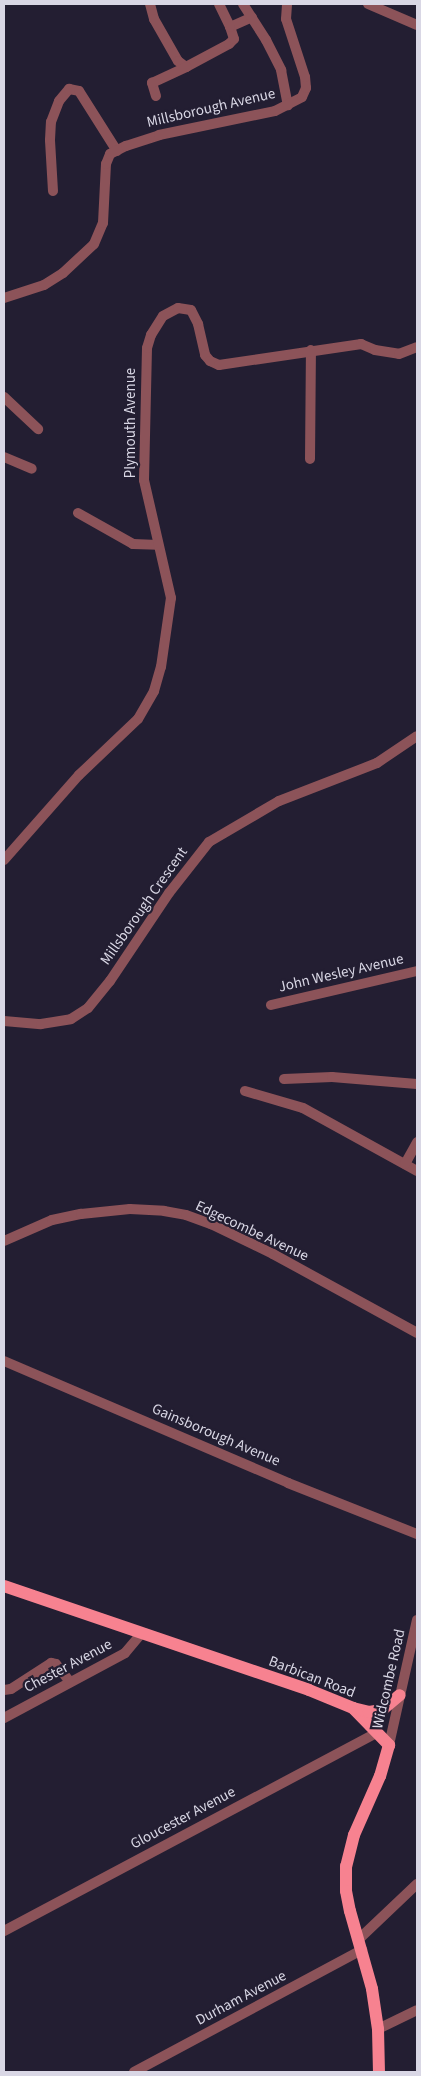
<!DOCTYPE html>
<html>
<head>
<meta charset="utf-8">
<style>
	body { margin:0 }
	#map { position:relative; width:421px; height:2076px; overflow:hidden; background:#231e32; font-family:"Source Sans 3",sans-serif }
	div>[style] { position:absolute }
	.minor>* { height:10px; margin:-5px; padding:0 5px; transform-origin:5px; border-radius:5px; background:#8c5359 }
	.major>* { height:12px; margin:-6px; padding:0 6px; transform-origin:6px; border-radius:6px; background:#f78290 }
	span { translate:-50% -50%; white-space:nowrap; text-align:center; line-height:1.15; -webkit-text-stroke:4.5px #231e32; paint-order:stroke }
	.street-label { font-size:15px; color:#d9d7e5 }
	.frame { position:absolute; inset:0; border:5px solid #d9d7e5; pointer-events:none }
</style>
</head>
<body>
<div id="map">
	<div class="minor">
		<i style="left:150px;top:4px;width:16px;rotate:75deg"></i>
		<i style="left:154px;top:19px;width:48px;rotate:60.3deg"></i>
		<i style="left:178px;top:61px;width:10px;rotate:37deg"></i>
		<i style="left:186px;top:67px;width:49px;rotate:-28.1deg"></i>
		<i style="left:229px;top:44px;width:7px;rotate:-45deg"></i>
		<i style="left:234px;top:39px;width:13px;rotate:-108deg"></i>
		<i style="left:230px;top:27px;width:24px;rotate:-24deg"></i>
		<i style="left:219px;top:4px;width:25px;rotate:64deg"></i>
		<i style="left:243px;top:4px;width:43px;rotate:57.4deg"></i>
		<i style="left:266px;top:40px;width:34px;rotate:63deg"></i>
		<i style="left:281px;top:70px;width:36px;rotate:79deg"></i>
		<i style="left:368px;top:4px;width:53px;rotate:23.2deg"></i>
		<i style="left:156px;top:96px;width:14px;rotate:-107deg"></i>
		<i style="left:152px;top:83px;width:38px;rotate:-25deg"></i>
		<i style="left:53px;top:191px;width:51px;rotate:-93.4deg"></i>
		<i style="left:50px;top:140px;width:18px;rotate:-87deg"></i>
		<i style="left:51px;top:122px;width:22px;rotate:-69deg"></i>
		<i style="left:59px;top:101px;width:16px;rotate:-50deg"></i>
		<i style="left:69px;top:89px;width:10px;rotate:11deg"></i>
		<i style="left:79px;top:91px;width:71px;rotate:57.7deg"></i>
		<i style="left:4px;top:298px;width:42px;rotate:-18deg"></i>
		<i style="left:44px;top:285px;width:22px;rotate:-32deg"></i>
		<i style="left:63px;top:273px;width:42px;rotate:-43.1deg"></i>
		<i style="left:94px;top:244px;width:23px;rotate:-67deg"></i>
		<i style="left:103px;top:223px;width:59px;rotate:-87.1deg"></i>
		<i style="left:106px;top:164px;width:11px;rotate:-68deg"></i>
		<i style="left:110px;top:154px;width:18px;rotate:-27deg"></i>
		<i style="left:126px;top:146px;width:35px;rotate:-18deg"></i>
		<i style="left:159px;top:135px;width:118px;rotate:-11.7deg"></i>
		<i style="left:275px;top:111px;width:30px;rotate:-27deg"></i>
		<i style="left:302px;top:97px;width:10px;rotate:-66deg"></i>
		<i style="left:306px;top:88px;width:11px;rotate:-95deg"></i>
		<i style="left:305px;top:77px;width:61px;rotate:-108.1deg"></i>
		<i style="left:286px;top:19px;width:15px;rotate:-86deg"></i>
		<i style="left:4px;top:397px;width:47px;rotate:43.3deg"></i>
		<i style="left:4px;top:457px;width:30px;rotate:23deg"></i>
		<i style="left:310px;top:459px;width:109px;rotate:-89.5deg"></i>
		<i style="left:78px;top:513px;width:63px;rotate:29.4deg"></i>
		<i style="left:133px;top:544px;width:25px;rotate:2deg"></i>
		<i style="left:4px;top:860px;width:113px;rotate:-48.6deg"></i>
		<i style="left:79px;top:775px;width:81px;rotate:-43.5deg"></i>
		<i style="left:138px;top:719px;width:32px;rotate:-60deg"></i>
		<i style="left:154px;top:691px;width:25px;rotate:-74deg"></i>
		<i style="left:161px;top:667px;width:70px;rotate:-81.8deg"></i>
		<i style="left:171px;top:598px;width:121px;rotate:-102.9deg"></i>
		<i style="left:144px;top:480px;width:132px;rotate:-88.7deg"></i>
		<i style="left:147px;top:348px;width:14px;rotate:-73deg"></i>
		<i style="left:151px;top:335px;width:22px;rotate:-58deg"></i>
		<i style="left:163px;top:316px;width:17px;rotate:-28deg"></i>
		<i style="left:178px;top:308px;width:13px;rotate:9deg"></i>
		<i style="left:191px;top:310px;width:16px;rotate:63deg"></i>
		<i style="left:198px;top:324px;width:32px;rotate:77deg"></i>
		<i style="left:205px;top:355px;width:8px;rotate:50deg"></i>
		<i style="left:210px;top:361px;width:10px;rotate:24deg"></i>
		<i style="left:219px;top:365px;width:144px;rotate:-8.4deg"></i>
		<i style="left:361px;top:344px;width:15px;rotate:23deg"></i>
		<i style="left:375px;top:350px;width:24px;rotate:9deg"></i>
		<i style="left:399px;top:354px;width:19px;rotate:-21deg"></i>
		<i style="left:271px;top:1005px;width:150px;rotate:-13.1deg"></i>
		<i style="left:4px;top:1021px;width:37px;rotate:5deg"></i>
		<i style="left:41px;top:1024px;width:30px;rotate:-9deg"></i>
		<i style="left:71px;top:1019px;width:20px;rotate:-33deg"></i>
		<i style="left:88px;top:1008px;width:35px;rotate:-51deg"></i>
		<i style="left:110px;top:981px;width:106px;rotate:-56.2deg"></i>
		<i style="left:169px;top:893px;width:65px;rotate:-51.9deg"></i>
		<i style="left:209px;top:842px;width:81px;rotate:-30.4deg"></i>
		<i style="left:279px;top:801px;width:105px;rotate:-21.2deg"></i>
		<i style="left:377px;top:763px;width:48px;rotate:-34deg"></i>
		<i style="left:284px;top:1079px;width:48px;rotate:-2.4deg"></i>
		<i style="left:332px;top:1077px;width:85px;rotate:4.7deg"></i>
		<i style="left:245px;top:1091px;width:60px;rotate:16.3deg"></i>
		<i style="left:303px;top:1108px;width:130px;rotate:28.9deg"></i>
		<i style="left:405px;top:1164px;width:25px;rotate:-61deg"></i>
		<i style="left:4px;top:1241px;width:52px;rotate:-23.6deg"></i>
		<i style="left:52px;top:1220px;width:30px;rotate:-12deg"></i>
		<i style="left:81px;top:1214px;width:49px;rotate:-5.8deg"></i>
		<i style="left:130px;top:1209px;width:34px;rotate:3deg"></i>
		<i style="left:164px;top:1211px;width:22px;rotate:10deg"></i>
		<i style="left:186px;top:1215px;width:27px;rotate:20deg"></i>
		<i style="left:211px;top:1224px;width:69px;rotate:25.8deg"></i>
		<i style="left:273px;top:1254px;width:164px;rotate:28.7deg"></i>
		<i style="left:4px;top:1361px;width:309px;rotate:23.2deg"></i>
		<i style="left:288px;top:1483px;width:139px;rotate:21.6deg"></i>
		<i style="left:4px;top:1690px;width:7px;rotate:-8deg"></i>
		<i style="left:11px;top:1689px;width:48px;rotate:-33deg"></i>
		<i style="left:51px;top:1663px;width:5px;rotate:11deg"></i>
		<i style="left:56px;top:1664px;width:23px;rotate:52deg"></i>
		<i style="left:4px;top:1718px;width:137px;rotate:-28.2deg"></i>
		<i style="left:125px;top:1653px;width:25px;rotate:-50deg"></i>
		<i style="left:389px;top:1745px;width:128px;rotate:-77.4deg"></i>
		<i style="left:4px;top:1931px;width:422px;rotate:-28deg"></i>
		<i style="left:359px;top:1939px;width:80px;rotate:-43.5deg"></i>
		<i style="left:378px;top:2029px;width:43px;rotate:-26deg"></i>
		<i style="left:134px;top:2072px;width:259px;rotate:-28.2deg"></i>
	</div>
	<div class="major">
		<i style="left:4px;top:1586px;width:322px;rotate:18.8deg"></i>
		<i style="left:309px;top:1690px;width:48px;rotate:22.2deg"></i>
		<i style="left:353px;top:1708px;width:52px;rotate:45.8deg"></i>
		<i style="left:389px;top:1745px;width:32px;rotate:106deg"></i>
		<i style="left:380px;top:1776px;width:64px;rotate:113.8deg"></i>
		<i style="left:354px;top:1835px;width:32px;rotate:104deg"></i>
		<i style="left:346px;top:1866px;width:25px;rotate:90deg"></i>
		<i style="left:346px;top:1891px;width:20px;rotate:79deg"></i>
		<i style="left:350px;top:1911px;width:81px;rotate:74.2deg"></i>
		<i style="left:372px;top:1989px;width:40px;rotate:81.5deg"></i>
		<i style="left:378px;top:2029px;width:43px;rotate:88.7deg"></i>
		<i style="left:353px;top:1708px;width:16px;rotate:14deg"></i>
		<i style="left:369px;top:1712px;width:13px;rotate:-9deg"></i>
		<i style="left:382px;top:1710px;width:23px;rotate:-40deg"></i>
	</div>
	<div class="street-label">
		<span style="left:211px;top:108px;rotate:-13deg">Millsborough Avenue</span>
		<span style="left:131px;top:423px;rotate:-90deg">Plymouth Avenue</span>
		<span style="left:144px;top:906px;rotate:-55deg">Millsborough Crescent</span>
		<span style="left:341px;top:973px;rotate:-13deg">John Wesley Avenue</span>
		<span style="left:252px;top:1231px;rotate:25deg">Edgecombe Avenue</span>
		<span style="left:216px;top:1435px;rotate:23deg">Gainsborough Avenue</span>
		<span style="left:68px;top:1666px;rotate:-28deg">Chester Avenue</span>
		<span style="left:312px;top:1677px;rotate:21deg">Barbican Road</span>
		<span style="left:389px;top:1679px;rotate:-77deg">Widcombe Road</span>
		<span style="left:183px;top:1818px;rotate:-28deg">Gloucester Avenue</span>
		<span style="left:241px;top:1998px;rotate:-28deg">Durham Avenue</span>
	</div>
	<div class="frame"></div>
</div>
</body>
</html>
